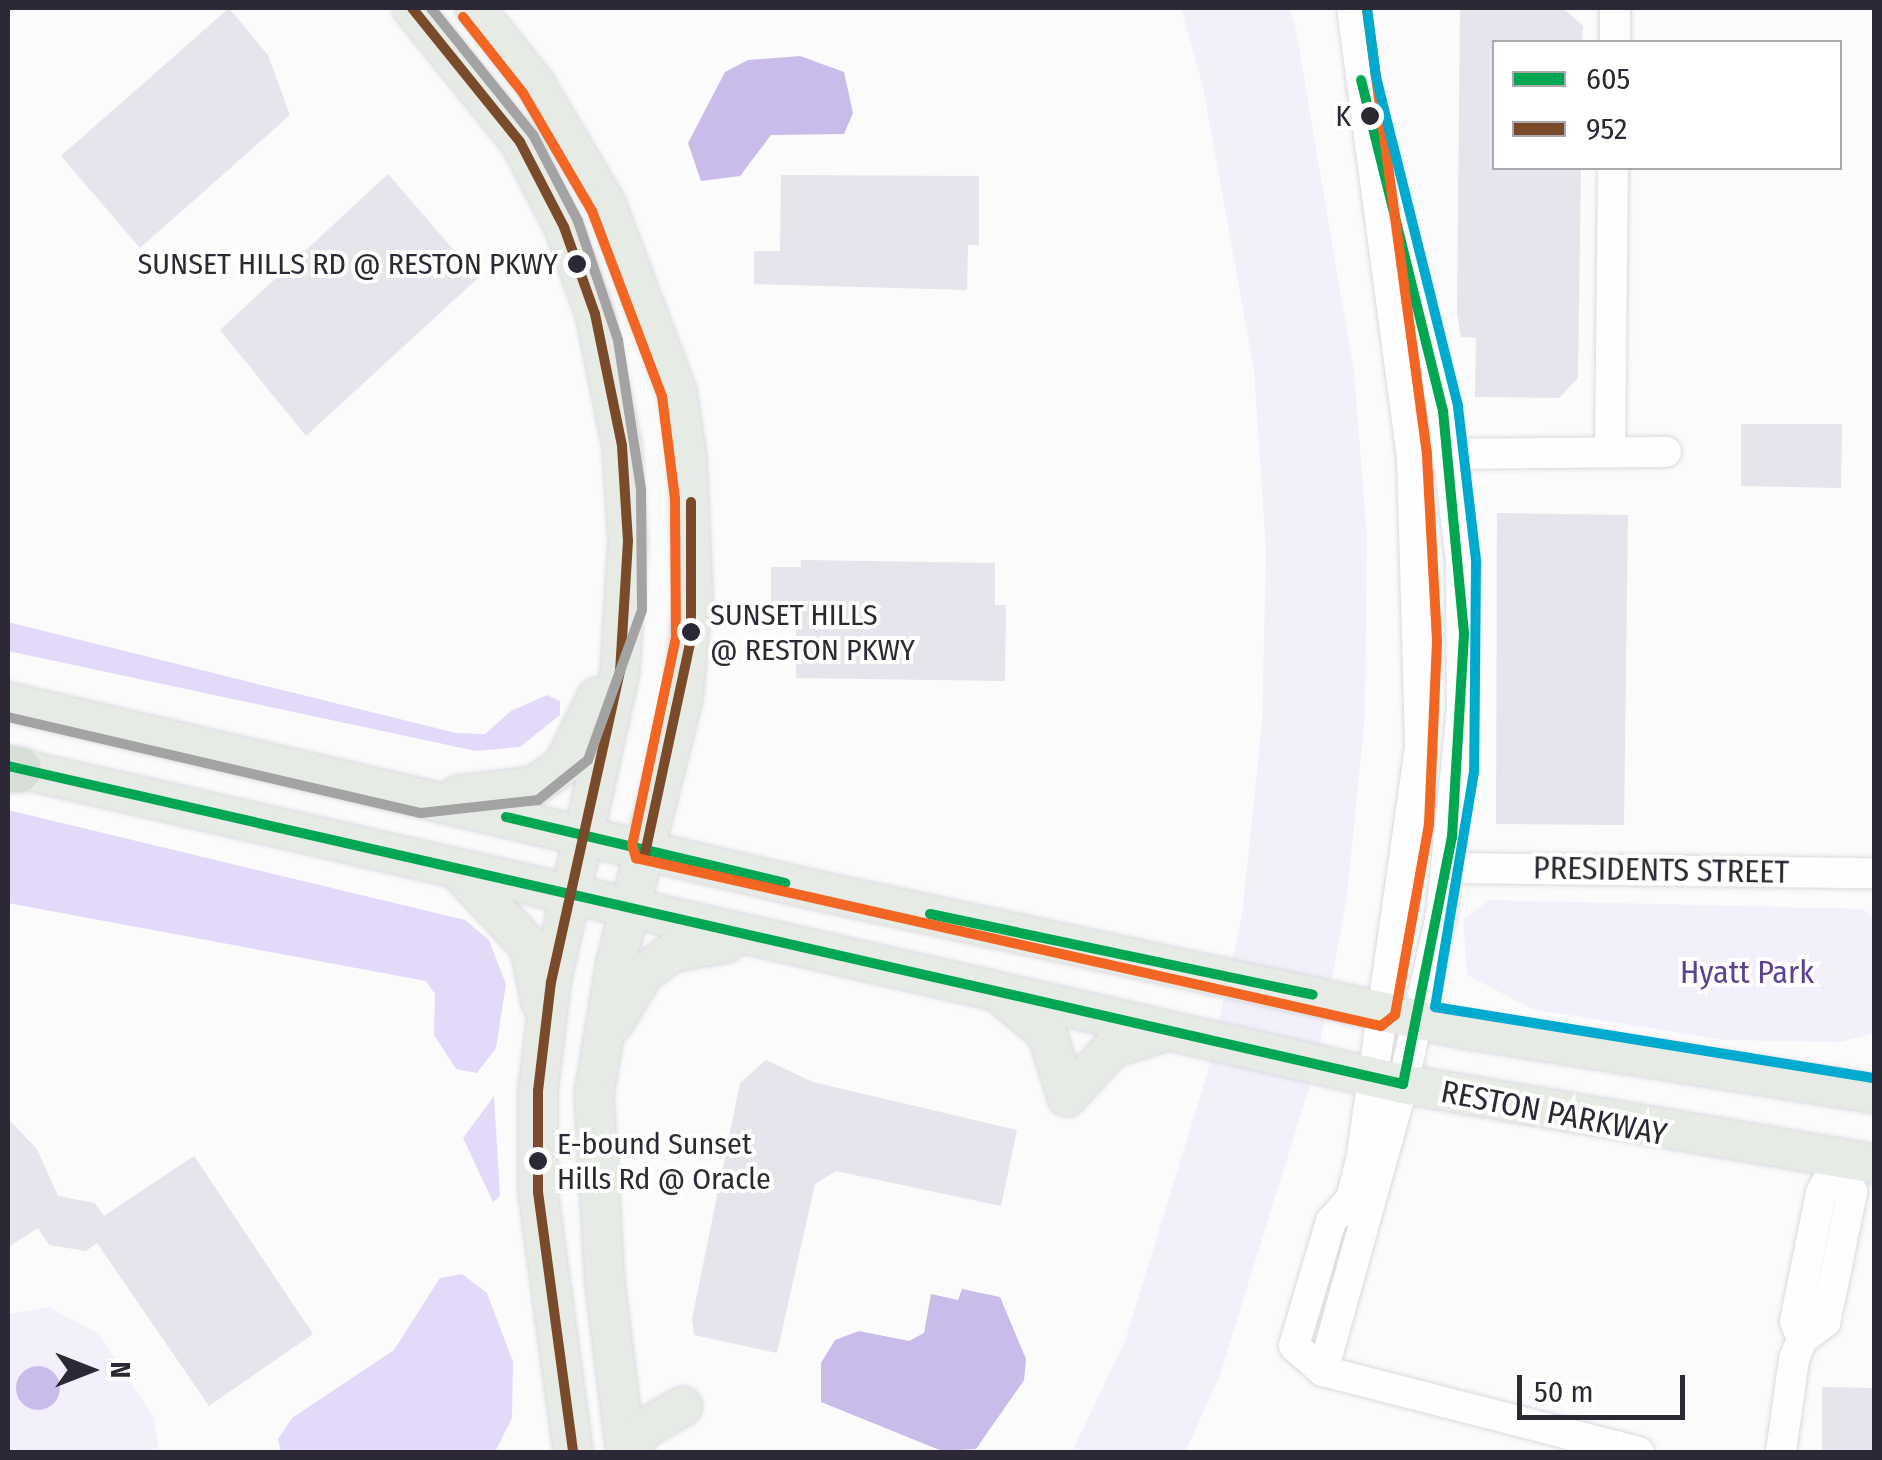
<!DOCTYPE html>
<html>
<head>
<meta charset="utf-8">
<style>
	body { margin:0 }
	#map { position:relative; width:1882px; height:1460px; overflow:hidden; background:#fbfbfb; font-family:"Fira Sans Condensed",sans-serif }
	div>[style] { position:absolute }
	.green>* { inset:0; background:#f3f0fc }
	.forest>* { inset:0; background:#e3daf9 }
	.water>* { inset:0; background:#c9bbea }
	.round { border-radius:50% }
	.building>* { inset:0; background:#e6e4ec }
	.roads { filter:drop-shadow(0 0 2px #dbd9e0) drop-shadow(0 0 2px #dbd9e0) }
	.minor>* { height:30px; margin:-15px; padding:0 15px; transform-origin:15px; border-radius:15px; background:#fefefe }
	.major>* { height:38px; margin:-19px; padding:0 19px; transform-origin:19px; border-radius:19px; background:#e7ebe5 }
	.highway>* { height:45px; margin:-22.5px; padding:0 22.5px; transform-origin:22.5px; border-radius:22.5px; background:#d7ded5 }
	.bus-1>* { height:10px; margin:-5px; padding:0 5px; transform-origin:5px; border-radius:5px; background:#00a651 }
	.bus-2>* { height:10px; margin:-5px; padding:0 5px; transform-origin:5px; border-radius:5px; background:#7a4b2a }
	.bus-3>* { height:10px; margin:-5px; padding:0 5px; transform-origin:5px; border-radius:5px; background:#f26522 }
	.bus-4>* { height:10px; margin:-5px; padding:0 5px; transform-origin:5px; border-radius:5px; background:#00a9ce }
	.bus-5>* { height:10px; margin:-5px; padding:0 5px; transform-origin:5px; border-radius:5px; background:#a3a3a3 }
	.dots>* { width:28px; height:28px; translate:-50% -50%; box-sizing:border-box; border:5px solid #fff; border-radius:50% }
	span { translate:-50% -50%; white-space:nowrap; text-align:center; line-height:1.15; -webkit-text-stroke:8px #fff; paint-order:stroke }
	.bus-label { font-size:30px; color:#2c2836 }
	.right { translate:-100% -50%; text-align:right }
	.left { translate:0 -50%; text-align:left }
	.street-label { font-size:32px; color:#2c2836 }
	.park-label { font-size:32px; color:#5f4192 }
	.frame { position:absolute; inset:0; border:10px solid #2c2836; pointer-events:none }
	.legend { position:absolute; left:1492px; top:40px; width:350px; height:130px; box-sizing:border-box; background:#fff; border:2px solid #aba9af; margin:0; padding:12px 18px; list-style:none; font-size:30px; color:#2c2836 }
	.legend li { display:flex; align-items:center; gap:20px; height:50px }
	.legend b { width:50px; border:2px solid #aba9af }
	.north { position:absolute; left:40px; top:1320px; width:100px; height:100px; -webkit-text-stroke:8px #fff; paint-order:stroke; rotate:90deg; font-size:28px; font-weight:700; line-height:40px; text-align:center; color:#2c2836 }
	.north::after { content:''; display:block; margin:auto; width:35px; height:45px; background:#2c2836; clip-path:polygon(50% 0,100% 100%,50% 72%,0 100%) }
	.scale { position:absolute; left:1517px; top:1375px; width:168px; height:45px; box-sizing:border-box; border:5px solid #2c2836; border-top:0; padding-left:12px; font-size:30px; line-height:35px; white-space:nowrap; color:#2c2836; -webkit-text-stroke:8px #fff; paint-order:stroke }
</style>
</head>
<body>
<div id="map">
	<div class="green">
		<i style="clip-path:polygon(1181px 8px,1289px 8px,1295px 25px,1354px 372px,1367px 536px,1365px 717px,1347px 896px,1317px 1062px,1219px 1378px,1185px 1452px,1072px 1452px,1125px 1341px,1207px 1074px,1242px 915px,1262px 724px,1266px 550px,1254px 370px,1203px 87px)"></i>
		<i style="clip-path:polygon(1489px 900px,1863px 909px,1874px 918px,1874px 1033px,1841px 1042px,1723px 1040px,1532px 1009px,1467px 975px,1463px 919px)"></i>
		<i style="clip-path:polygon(49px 1307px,99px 1334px,154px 1418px,159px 1452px,8px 1452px,8px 1314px)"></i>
	</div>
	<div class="forest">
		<i style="clip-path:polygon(8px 622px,456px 733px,485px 734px,511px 711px,547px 695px,560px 701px,560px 715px,520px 747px,476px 751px,8px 651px)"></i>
		<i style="clip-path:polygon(8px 810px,465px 920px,489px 940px,506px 984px,496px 1048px,477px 1073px,456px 1069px,434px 1035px,435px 994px,426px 981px,8px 903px)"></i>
		<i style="clip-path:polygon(494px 1096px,500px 1196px,493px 1202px,463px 1138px)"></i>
		<i style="clip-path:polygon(462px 1274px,487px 1293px,513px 1362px,512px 1418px,496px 1450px,281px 1452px,278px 1439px,292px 1418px,394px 1350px,440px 1278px)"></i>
	</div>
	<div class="water">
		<i style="clip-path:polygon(800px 56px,844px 72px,853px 113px,844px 134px,771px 135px,740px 176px,701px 181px,688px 143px,725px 72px,748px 60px)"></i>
		<i style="clip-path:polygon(962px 1289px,1000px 1297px,1026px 1359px,1024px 1380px,976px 1449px,942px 1451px,821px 1402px,821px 1363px,835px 1340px,859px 1331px,909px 1341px,924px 1333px,931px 1294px,958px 1300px)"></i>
		<i class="round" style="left:16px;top:1366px;width:44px;height:44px"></i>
	</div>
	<div class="building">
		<i style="clip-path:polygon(229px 8px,268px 55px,290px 115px,140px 248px,61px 156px)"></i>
		<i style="clip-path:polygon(1460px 8px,1563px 8px,1583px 26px,1582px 42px,1494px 42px,1494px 168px,1581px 168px,1578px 378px,1559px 398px,1475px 397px,1476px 338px,1461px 337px,1457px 314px)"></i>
		<i style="clip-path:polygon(388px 174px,478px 278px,306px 436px,220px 330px)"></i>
		<i style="clip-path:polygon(781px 175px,979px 176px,979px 245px,968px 245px,967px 290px,754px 284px,754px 251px,780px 251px)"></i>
		<i style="clip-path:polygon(1741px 424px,1842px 424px,1841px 488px,1741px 486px)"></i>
		<i style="clip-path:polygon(1497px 513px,1628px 515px,1624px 825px,1496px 824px)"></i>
		<i style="clip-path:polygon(801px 560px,995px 563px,995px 605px,1006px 605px,1005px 681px,796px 678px,796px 602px,771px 602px,771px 567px,801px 567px)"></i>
		<i style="clip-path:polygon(766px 1060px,813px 1082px,1017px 1130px,1001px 1206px,836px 1171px,815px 1184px,777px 1353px,694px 1335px,692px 1319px,740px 1083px)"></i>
		<i style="clip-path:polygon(8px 1119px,37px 1149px,58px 1196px,95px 1203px,104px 1216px,194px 1156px,313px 1334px,209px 1406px,97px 1243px,86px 1251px,49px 1245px,38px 1228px,8px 1247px)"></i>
		<i style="clip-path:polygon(1822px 1387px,1874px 1388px,1874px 1452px,1822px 1452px)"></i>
	</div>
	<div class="roads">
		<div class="minor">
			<i style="left:1352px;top:8px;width:452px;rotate:82.4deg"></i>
			<i style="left:1412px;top:456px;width:291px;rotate:88.4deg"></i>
			<i style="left:1420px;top:747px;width:413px;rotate:98.1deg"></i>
			<i style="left:1362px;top:1156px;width:44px;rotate:104.3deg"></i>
			<i style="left:1351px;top:1199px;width:30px;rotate:132deg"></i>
			<i style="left:1331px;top:1221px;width:130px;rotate:106.5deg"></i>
			<i style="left:1294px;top:1346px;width:38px;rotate:41deg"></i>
			<i style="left:1323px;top:1371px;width:326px;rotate:14.4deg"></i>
			<i style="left:1615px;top:42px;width:34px;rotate:-90deg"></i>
			<i style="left:1610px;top:452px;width:284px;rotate:-89.4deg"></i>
			<i style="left:1429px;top:454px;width:237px;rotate:-0.5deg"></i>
			<i style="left:1448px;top:868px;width:426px;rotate:0.7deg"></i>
			<i style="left:1802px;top:1339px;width:19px;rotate:-111deg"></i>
			<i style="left:1795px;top:1321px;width:131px;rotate:-78.5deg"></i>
			<i style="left:1821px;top:1193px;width:38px;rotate:-62deg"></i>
			<i style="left:1323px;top:1371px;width:298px;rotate:-74.4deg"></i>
			<i style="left:1403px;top:1084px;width:172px;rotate:-77.3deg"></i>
			<i style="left:1441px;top:916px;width:208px;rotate:-84.2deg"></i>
			<i style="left:1462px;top:709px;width:147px;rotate:-90.4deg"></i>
			<i style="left:1461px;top:562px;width:152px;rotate:-96.8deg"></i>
			<i style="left:1443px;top:411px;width:264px;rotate:-103.1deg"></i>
			<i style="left:1781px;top:1452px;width:94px;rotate:-82deg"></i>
			<i style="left:1794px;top:1359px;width:22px;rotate:-68deg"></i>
			<i style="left:1802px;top:1339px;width:29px;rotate:-36deg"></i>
			<i style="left:1825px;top:1322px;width:57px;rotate:-77.9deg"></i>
			<i style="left:1837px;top:1266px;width:76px;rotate:-78.5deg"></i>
			<i style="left:1852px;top:1192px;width:35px;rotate:-112deg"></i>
		</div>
		<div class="major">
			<i style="left:412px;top:8px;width:172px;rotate:51.1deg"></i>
			<i style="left:520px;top:142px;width:96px;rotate:62.6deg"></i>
			<i style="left:564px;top:227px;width:92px;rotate:70.4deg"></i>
			<i style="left:595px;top:314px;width:135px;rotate:78.4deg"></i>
			<i style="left:622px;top:446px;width:95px;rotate:86.4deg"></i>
			<i style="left:628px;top:541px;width:130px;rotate:93.5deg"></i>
			<i style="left:620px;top:671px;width:319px;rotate:102.5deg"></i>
			<i style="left:551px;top:982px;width:110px;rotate:96.8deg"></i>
			<i style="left:538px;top:1091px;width:101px;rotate:90deg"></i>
			<i style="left:538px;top:1192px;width:262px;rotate:82.3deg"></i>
			<i style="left:475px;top:8px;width:97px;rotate:51.7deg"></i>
			<i style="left:535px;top:84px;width:139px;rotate:59.4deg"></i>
			<i style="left:606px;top:204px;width:201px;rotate:69.3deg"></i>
			<i style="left:677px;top:392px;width:67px;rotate:81.4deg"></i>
			<i style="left:687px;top:458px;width:137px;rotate:87.5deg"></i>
			<i style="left:693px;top:595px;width:103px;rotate:95.5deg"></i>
			<i style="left:683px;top:698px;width:272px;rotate:104.2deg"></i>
			<i style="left:616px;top:962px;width:135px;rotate:99.4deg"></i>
			<i style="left:594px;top:1095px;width:189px;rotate:86.7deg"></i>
			<i style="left:605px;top:1284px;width:169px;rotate:82.9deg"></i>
			<i style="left:8px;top:702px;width:824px;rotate:13.12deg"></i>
			<i style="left:810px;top:889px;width:668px;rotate:12.1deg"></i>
			<i style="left:1463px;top:1029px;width:416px;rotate:8.9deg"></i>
			<i style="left:8px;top:766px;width:1431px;rotate:12.84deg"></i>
			<i style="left:1403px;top:1084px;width:478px;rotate:9.6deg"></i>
			<i style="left:458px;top:795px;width:77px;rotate:-6.8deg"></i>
			<i style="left:534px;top:786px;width:35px;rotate:-35deg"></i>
			<i style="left:563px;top:766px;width:77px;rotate:-63.8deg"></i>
			<i style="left:457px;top:869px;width:107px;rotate:46.9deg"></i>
			<i style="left:530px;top:947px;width:57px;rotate:78.9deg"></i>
			<i style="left:1006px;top:999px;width:53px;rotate:39.7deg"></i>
			<i style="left:1047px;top:1033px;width:67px;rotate:72.6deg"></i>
			<i style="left:613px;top:1024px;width:60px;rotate:-58.7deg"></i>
			<i style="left:644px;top:973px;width:36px;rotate:-36deg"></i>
			<i style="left:673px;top:952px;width:54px;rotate:-9.6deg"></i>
			<i style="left:1067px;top:1097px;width:67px;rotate:-47.4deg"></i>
			<i style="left:1112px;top:1048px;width:50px;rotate:-17.4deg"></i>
			<i style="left:627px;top:1452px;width:29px;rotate:-54deg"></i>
			<i style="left:644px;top:1429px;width:45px;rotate:-30.5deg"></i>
		</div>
		<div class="highway">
			<i style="left:8px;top:768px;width:10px;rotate:6deg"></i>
		</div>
	</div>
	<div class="bus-1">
		<i style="left:8px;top:766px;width:1431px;rotate:12.84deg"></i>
		<i style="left:1403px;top:1084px;width:252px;rotate:-78.8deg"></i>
		<i style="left:1452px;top:837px;width:204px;rotate:-86.6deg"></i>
		<i style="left:1464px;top:633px;width:223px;rotate:-95.4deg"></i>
		<i style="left:1443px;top:411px;width:341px;rotate:-103.9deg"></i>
		<i style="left:506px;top:817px;width:287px;rotate:13.3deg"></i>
		<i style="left:930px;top:914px;width:391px;rotate:11.9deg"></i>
	</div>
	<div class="bus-2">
		<i style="left:412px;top:8px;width:172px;rotate:51.1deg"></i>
		<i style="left:520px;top:142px;width:96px;rotate:62.6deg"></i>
		<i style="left:564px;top:227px;width:92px;rotate:70.4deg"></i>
		<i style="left:595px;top:314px;width:135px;rotate:78.4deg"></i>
		<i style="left:622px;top:446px;width:95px;rotate:86.4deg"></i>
		<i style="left:628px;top:541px;width:130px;rotate:93.5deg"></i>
		<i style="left:620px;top:671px;width:319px;rotate:102.5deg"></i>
		<i style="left:551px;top:982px;width:110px;rotate:96.8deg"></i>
		<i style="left:538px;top:1091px;width:101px;rotate:90deg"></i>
		<i style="left:538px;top:1192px;width:262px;rotate:82.3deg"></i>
		<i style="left:644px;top:858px;width:224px;rotate:-77.9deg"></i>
		<i style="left:691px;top:639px;width:137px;rotate:-90deg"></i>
	</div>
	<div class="bus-3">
		<i style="left:463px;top:17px;width:97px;rotate:51.7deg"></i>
		<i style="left:523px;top:93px;width:137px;rotate:59.7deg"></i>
		<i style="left:592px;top:211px;width:198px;rotate:69.3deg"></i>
		<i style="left:662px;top:396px;width:104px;rotate:82.8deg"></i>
		<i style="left:675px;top:499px;width:138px;rotate:89.6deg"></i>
		<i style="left:676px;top:637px;width:213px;rotate:101.9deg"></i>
		<i style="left:632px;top:845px;width:14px;rotate:73deg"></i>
		<i style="left:636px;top:858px;width:764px;rotate:12.71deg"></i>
		<i style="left:1381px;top:1026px;width:18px;rotate:-38deg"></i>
		<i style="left:1395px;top:1015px;width:194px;rotate:-79.9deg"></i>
		<i style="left:1429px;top:824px;width:183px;rotate:-87.5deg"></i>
		<i style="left:1437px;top:641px;width:187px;rotate:-93.1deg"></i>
		<i style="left:1427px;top:454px;width:450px;rotate:-97.7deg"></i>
	</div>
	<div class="bus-4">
		<i style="left:1367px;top:8px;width:70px;rotate:82.6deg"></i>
		<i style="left:1376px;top:77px;width:340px;rotate:76deg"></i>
		<i style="left:1458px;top:407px;width:154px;rotate:83.3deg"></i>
		<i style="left:1476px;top:560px;width:212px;rotate:90.5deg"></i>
		<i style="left:1474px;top:772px;width:238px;rotate:99.4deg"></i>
		<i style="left:1435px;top:1007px;width:445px;rotate:9.2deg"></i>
	</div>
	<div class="bus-5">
		<i style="left:8px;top:717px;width:424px;rotate:13.1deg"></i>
		<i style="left:421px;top:813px;width:118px;rotate:-6.3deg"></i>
		<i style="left:538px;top:800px;width:64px;rotate:-38.7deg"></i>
		<i style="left:588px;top:760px;width:159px;rotate:-70.2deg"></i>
		<i style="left:642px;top:610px;width:121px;rotate:-90.5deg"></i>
		<i style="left:641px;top:489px;width:151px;rotate:-98.8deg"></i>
		<i style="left:618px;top:340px;width:126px;rotate:-108.6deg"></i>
		<i style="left:578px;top:221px;width:97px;rotate:-117.6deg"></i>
		<i style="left:533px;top:135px;width:163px;rotate:-128.8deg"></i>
	</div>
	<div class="dots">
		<i style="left:1370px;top:116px;background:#2c2836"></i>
		<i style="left:577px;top:264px;background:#2c2836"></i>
		<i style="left:691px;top:632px;background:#2c2836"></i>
		<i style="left:538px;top:1161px;background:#2c2836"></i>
	</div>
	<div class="bus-label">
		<span class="right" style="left:1351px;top:116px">K</span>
		<span class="right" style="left:558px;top:264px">SUNSET HILLS RD @ RESTON PKWY</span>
		<span class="left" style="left:710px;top:632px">SUNSET HILLS<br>@ RESTON PKWY</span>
		<span class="left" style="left:557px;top:1161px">E-bound Sunset<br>Hills Rd @ Oracle</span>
	</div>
	<div class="street-label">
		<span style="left:1661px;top:870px;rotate:1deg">PRESIDENTS STREET</span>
		<span style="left:1554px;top:1113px;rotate:11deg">RESTON PARKWAY</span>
	</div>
	<div class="park-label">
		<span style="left:1747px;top:972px">Hyatt Park</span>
	</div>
	<div class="frame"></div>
	<ul class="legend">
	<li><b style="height:12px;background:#00a651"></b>605</li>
	<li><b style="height:12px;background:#7a4b2a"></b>952</li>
	</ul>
	<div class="north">N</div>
	<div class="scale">50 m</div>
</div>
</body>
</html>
